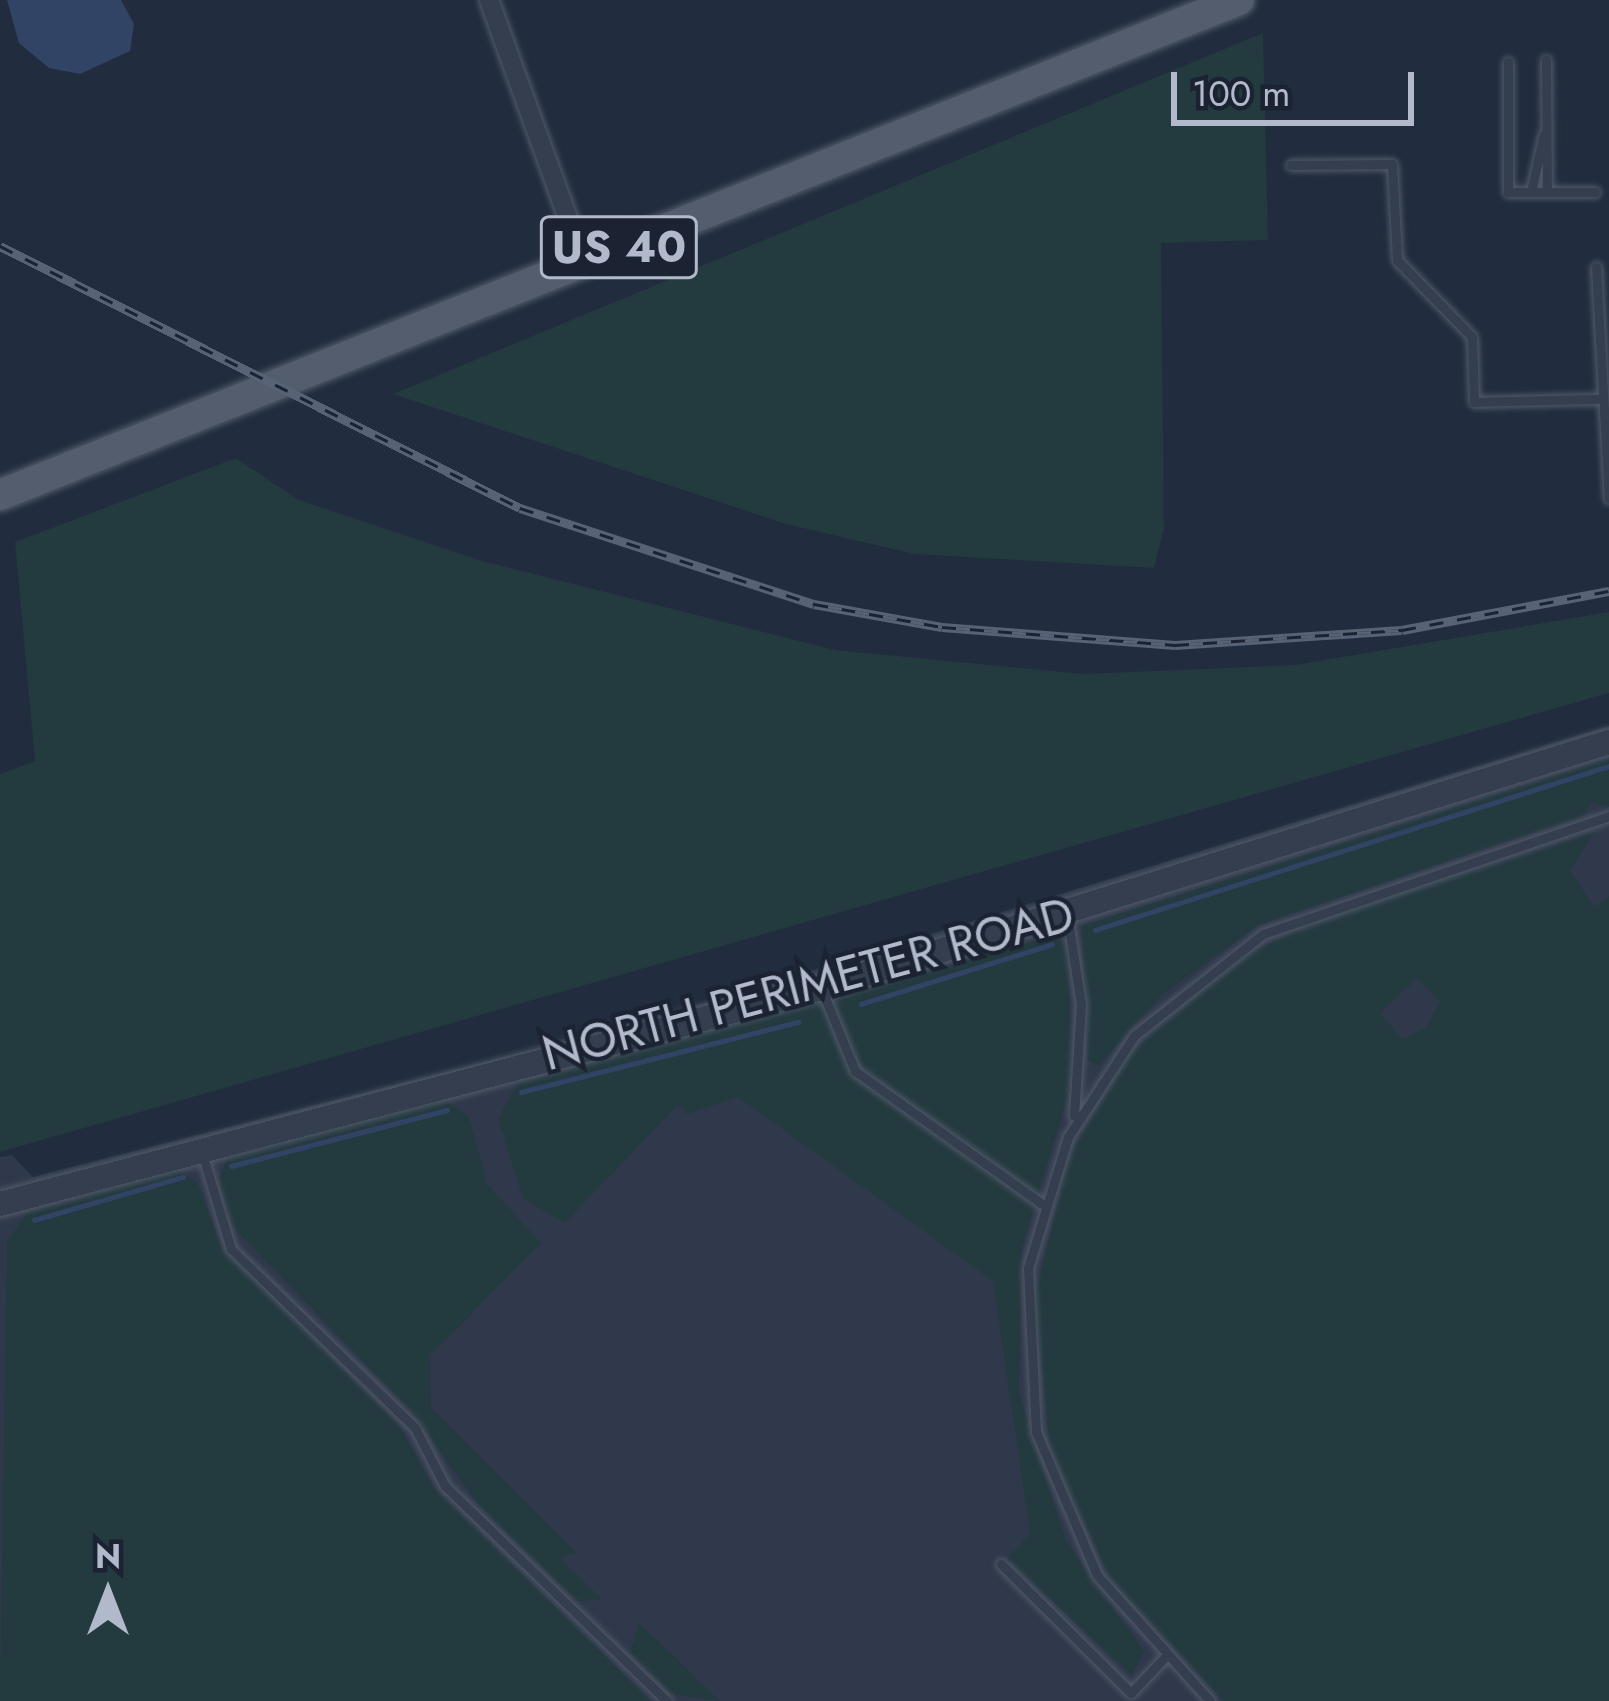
<!DOCTYPE html>
<html>
<head>
<meta charset="utf-8">
<style>
	body { margin:0 }
	#map { position:relative; width:1609px; height:1701px; overflow:hidden; background:#212c3e; font-family:Jost,sans-serif }
	div>[style] { position:absolute }
	.airport>* { inset:0; background:#2f394b }
	.green>* { inset:0; background:#233a3f }
	.water>* { inset:0; background:#324465 }
	.stream>* { height:4.5px; margin:-2.25px; padding:0 2.25px; transform-origin:2.25px; border-radius:2.25px; background:#324465 }
	.roads { filter:drop-shadow(0 0 3px #515969) drop-shadow(0 0 3px #515969) }
	.service>* { height:9px; margin:-4.5px; padding:0 4.5px; transform-origin:4.5px; border-radius:4.5px; background:#353e4e }
	.minor>* { height:18px; margin:-9px; padding:0 9px; transform-origin:9px; border-radius:9px; background:#353e4e }
	.tertiary>* { height:24px; margin:-12px; padding:0 12px; transform-origin:12px; border-radius:12px; background:#353e4e }
	.primary>* { height:30px; margin:-15px; padding:0 15px; transform-origin:15px; border-radius:15px; background:#535d6e }
	.rail>* { height:9px; margin-top:-4.5px; transform-origin:0; background:repeating-linear-gradient(90deg,#1b2333 0 14px,#576276 0 28px); box-sizing:border-box; border-block:3px solid #576276 }
	span { translate:-50% -50%; white-space:nowrap; text-align:center; line-height:1.15; -webkit-text-stroke:9px #1b2333; paint-order:stroke }
	.shield-label span { padding:3px 9px; background:#1b2333; border:3px solid; border-radius:9px; -webkit-text-stroke-width:0 }
	.shield-label { font-size:45px; color:#b1b9ca; font-weight:700 }
	.street-label { font-size:48px; color:#b1b9ca }
	.north { position:absolute; left:48px; top:1533px; width:120px; height:120px; -webkit-text-stroke:9px #1b2333; paint-order:stroke; rotate:0deg; font-size:33px; font-weight:700; line-height:48px; text-align:center; color:#b1b9ca }
	.north::after { content:''; display:block; margin:auto; width:42px; height:54px; background:#b1b9ca; clip-path:polygon(50% 0,100% 100%,50% 72%,0 100%) }
	.scale { position:absolute; left:1171px; top:72px; width:243px; height:54px; box-sizing:border-box; border:6px solid #b1b9ca; border-top:0; padding-left:15px; font-size:36px; line-height:42px; white-space:nowrap; color:#b1b9ca; -webkit-text-stroke:9px #1b2333; paint-order:stroke }
</style>
</head>
<body>
<div id="map">
	<div class="airport">
		<i style="clip-path:polygon(1609px 726px,1609px 1701px,0 1701px,0 1157px,12px 1155px,33px 1177px,647px 1021px)"></i>
	</div>
	<div class="green">
		<i style="clip-path:polygon(1263px 33px,1268px 240px,1161px 243px,1164px 528px,1154px 568px,914px 554px,786px 524px,393px 394px)"></i>
		<i style="clip-path:polygon(236px 458px,299px 500px,482px 561px,835px 650px,1084px 674px,1295px 665px,1609px 612px,1609px 693px,0 1152px,0 774px,35px 761px,15px 542px)"></i>
		<i style="clip-path:polygon(1609px 758px,1609px 807px,1591px 802px,1583px 816px,1259px 925px,1161px 995px,1099px 1066px,1088px 1061px,1081px 926px)"></i>
		<i style="clip-path:polygon(evenodd,1594px 832px,1570px 871px,1594px 907px,1609px 896px,1609px 1701px,1223px 1701px,1110px 1579px,1051px 1457px,1034px 1302px,1068px 1157px,1130px 1054px,1233px 962px,1317px 920px,1594px 832px,1417px 978px,1440px 1001px,1426px 1028px,1402px 1039px,1380px 1013px,1417px 978px)"></i>
		<i style="clip-path:polygon(1053px 936px,1068px 947px,1073px 1079px,1022px 1247px,1019px 1393px,1065px 1539px,1144px 1652px,1132px 1675px,1007px 1559px,1030px 1533px,993px 1281px,738px 1097px,687px 1114px,677px 1105px,565px 1223px,523px 1198px,498px 1119px,518px 1083px)"></i>
		<i style="clip-path:polygon(442px 1099px,469px 1117px,487px 1184px,541px 1243px,430px 1355px,431px 1408px,577px 1553px,560px 1558px,602px 1599px,577px 1601px,482px 1509px,411px 1411px,228px 1221px,219px 1178px,231px 1151px)"></i>
		<i style="clip-path:polygon(177px 1169px,198px 1184px,223px 1249px,399px 1425px,433px 1486px,651px 1701px,0 1701px,7px 1241px,27px 1213px)"></i>
		<i style="clip-path:polygon(639px 1623px,642px 1626px,720px 1701px,671px 1694px,630px 1653px)"></i>
	</div>
	<div class="water">
		<i style="clip-path:polygon(7px 0,121px 0,134px 24px,130px 51px,80px 74px,49px 68px,19px 43px)"></i>
	</div>
	<div class="stream">
		<i style="left:1095px;top:930px;width:540px;rotate:-17.7deg"></i>
		<i style="left:861px;top:1004px;width:200px;rotate:-17.4deg"></i>
		<i style="left:521px;top:1092px;width:286px;rotate:-14.2deg"></i>
		<i style="left:231px;top:1166px;width:223px;rotate:-14.5deg"></i>
		<i style="left:34px;top:1220px;width:155px;rotate:-16.1deg"></i>
	</div>
	<div class="roads">
		<div class="service">
			<i style="left:1546px;top:60px;width:132px;rotate:89.6deg"></i>
			<i style="left:1508px;top:62px;width:130px;rotate:90deg"></i>
			<i style="left:1508px;top:192px;width:87px"></i>
			<i style="left:1291px;top:165px;width:101px;rotate:-0.6deg"></i>
			<i style="left:1392px;top:164px;width:96px;rotate:87deg"></i>
			<i style="left:1397px;top:260px;width:107px;rotate:45.8deg"></i>
			<i style="left:1472px;top:337px;width:65px;rotate:88.2deg"></i>
			<i style="left:1474px;top:402px;width:124px;rotate:-1.4deg"></i>
			<i style="left:1531px;top:192px;width:59px;rotate:-77.4deg"></i>
			<i style="left:1596px;top:267px;width:232px;rotate:86.8deg"></i>
			<i style="left:1067px;top:914px;width:91px;rotate:81.2deg"></i>
			<i style="left:1081px;top:1004px;width:112px;rotate:93.6deg"></i>
			<i style="left:821px;top:988px;width:90px;rotate:67.7deg"></i>
			<i style="left:855px;top:1071px;width:229px;rotate:35.4deg"></i>
			<i style="left:202px;top:1153px;width:100px;rotate:73.2deg"></i>
			<i style="left:231px;top:1249px;width:257px;rotate:44.2deg"></i>
			<i style="left:415px;top:1428px;width:65px;rotate:62.7deg"></i>
			<i style="left:445px;top:1486px;width:309px;rotate:44.1deg"></i>
			<i style="left:1001px;top:1564px;width:183px;rotate:44.8deg"></i>
			<i style="left:1131px;top:1693px;width:50px;rotate:-46.6deg"></i>
			<i style="left:1210px;top:1701px;width:169px;rotate:-131.9deg"></i>
			<i style="left:1097px;top:1575px;width:155px;rotate:-113.1deg"></i>
			<i style="left:1036px;top:1432px;width:164px;rotate:-92.8deg"></i>
			<i style="left:1028px;top:1268px;width:137px;rotate:-73deg"></i>
			<i style="left:1068px;top:1137px;width:121px;rotate:-56.8deg"></i>
			<i style="left:1134px;top:1036px;width:164px;rotate:-38.3deg"></i>
			<i style="left:1263px;top:934px;width:366px;rotate:-18.8deg"></i>
		</div>
		<div class="minor">
			<i style="left:489px;top:0;width:279px;rotate:70.1deg"></i>
		</div>
		<div class="tertiary">
			<i style="left:0;top:1204px;width:849px;rotate:-14.74deg"></i>
			<i style="left:821px;top:988px;width:826px;rotate:-17.34deg"></i>
		</div>
		<div class="primary">
			<i style="left:0;top:495px;width:1334px;rotate:-21.78deg"></i>
		</div>
	</div>
	<div class="rail">
		<i style="left:0;top:246px;width:582px;rotate:26.74deg"></i>
		<i style="left:520px;top:508px;width:309px;rotate:18.1deg"></i>
		<i style="left:814px;top:604px;width:130px;rotate:10.2deg"></i>
		<i style="left:942px;top:627px;width:234px;rotate:4.4deg"></i>
		<i style="left:1175px;top:645px;width:227px;rotate:-3.8deg"></i>
		<i style="left:1402px;top:630px;width:211px;rotate:-10.7deg"></i>
	</div>
	<div class="shield-label">
		<span style="left:619px;top:247px">US 40</span>
	</div>
	<div class="street-label">
		<span style="left:808px;top:984px;rotate:-15deg">NORTH PERIMETER ROAD</span>
	</div>
	<div class="north">N</div>
	<div class="scale">100 m</div>
</div>
</body>
</html>
